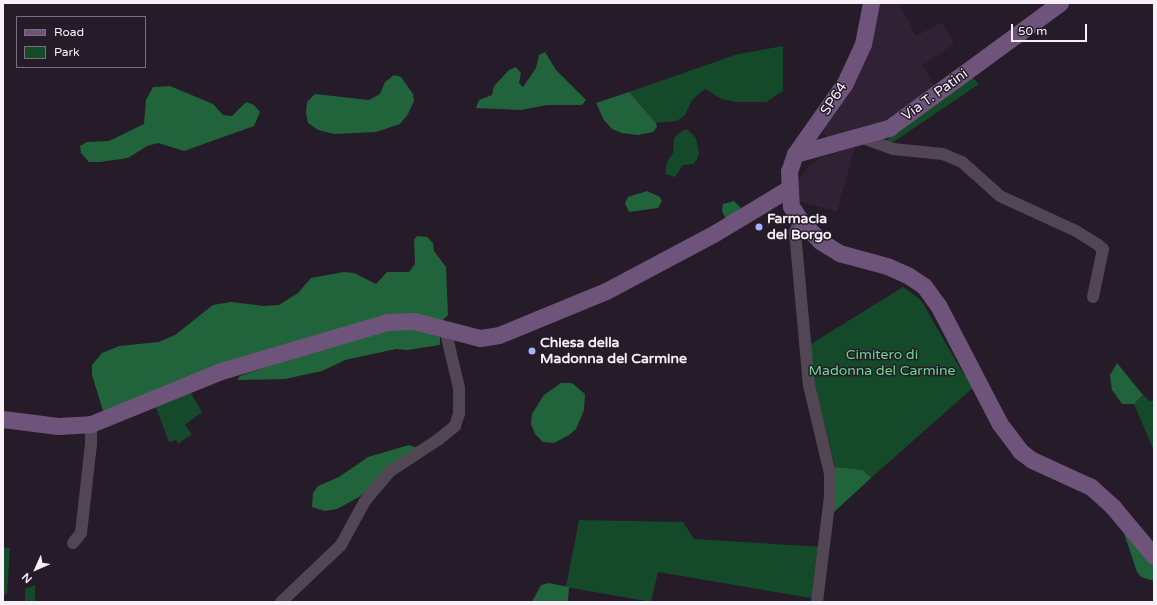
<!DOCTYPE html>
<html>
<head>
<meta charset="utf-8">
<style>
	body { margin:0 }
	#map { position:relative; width:1157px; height:605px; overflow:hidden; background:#261b28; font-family:"Varela Round",sans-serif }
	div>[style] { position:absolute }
	.built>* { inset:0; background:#302134 }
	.green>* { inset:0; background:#144929 }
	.forest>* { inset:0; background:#21643b }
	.street>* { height:12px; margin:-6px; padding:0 6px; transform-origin:6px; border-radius:6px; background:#524655 }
	.secondary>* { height:17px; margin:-8.5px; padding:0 8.5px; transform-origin:8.5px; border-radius:8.5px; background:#6e537a }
	.dots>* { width:11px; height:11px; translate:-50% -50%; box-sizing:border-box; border:2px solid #261b28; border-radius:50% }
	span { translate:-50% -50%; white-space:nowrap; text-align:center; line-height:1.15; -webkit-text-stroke:3px #261b28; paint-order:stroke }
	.street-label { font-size:14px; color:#f8f0f9 }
	.poi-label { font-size:14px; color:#f8f0f9; font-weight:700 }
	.left { translate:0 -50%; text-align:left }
	.park-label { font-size:14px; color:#68da90 }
	.frame { position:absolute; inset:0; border:4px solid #f8f0f9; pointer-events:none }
	.legend { position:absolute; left:16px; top:16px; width:130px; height:52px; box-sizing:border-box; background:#261b28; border:1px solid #7a707c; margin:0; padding:5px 7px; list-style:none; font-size:12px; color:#f8f0f9 }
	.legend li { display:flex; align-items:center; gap:8px; height:20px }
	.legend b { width:20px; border:1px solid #7a707c }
	.north { position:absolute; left:16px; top:549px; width:40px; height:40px; -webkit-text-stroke:3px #261b28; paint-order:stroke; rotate:225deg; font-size:11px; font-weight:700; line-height:16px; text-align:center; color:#f8f0f9 }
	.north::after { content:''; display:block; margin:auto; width:14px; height:18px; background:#f8f0f9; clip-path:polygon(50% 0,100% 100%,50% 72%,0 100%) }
	.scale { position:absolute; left:1011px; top:24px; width:76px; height:18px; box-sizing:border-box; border:2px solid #f8f0f9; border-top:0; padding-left:5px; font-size:12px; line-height:14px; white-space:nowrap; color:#f8f0f9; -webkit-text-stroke:3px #261b28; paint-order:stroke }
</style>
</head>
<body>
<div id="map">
	<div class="built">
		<i style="clip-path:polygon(879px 3px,899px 3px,916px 36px,942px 22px,954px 44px,923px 65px,936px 90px,888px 124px,827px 139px,822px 129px,854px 82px)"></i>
		<i style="clip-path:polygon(855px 147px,837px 212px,798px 201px,798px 182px,810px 164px,822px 157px)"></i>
	</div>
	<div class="green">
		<i style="clip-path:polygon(783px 46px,783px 91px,766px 102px,736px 102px,722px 99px,705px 89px,692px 100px,685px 115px,677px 121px,656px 123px,629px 92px,738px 54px)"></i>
		<i style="clip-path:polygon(972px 77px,979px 84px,898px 139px,890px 144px,885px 141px)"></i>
		<i style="clip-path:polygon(683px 130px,688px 130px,696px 138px,699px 153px,697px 159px,694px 164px,683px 165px,675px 177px,665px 174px,667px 162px,673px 153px,674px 138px)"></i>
		<i style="clip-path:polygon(903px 287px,921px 300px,964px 375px,968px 373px,975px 386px,871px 478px,863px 470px,835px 467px,811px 372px,811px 344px)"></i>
		<i style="clip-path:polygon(188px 388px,202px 412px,185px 425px,192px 434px,178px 444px,176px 440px,169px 442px,155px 405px)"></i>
		<i style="clip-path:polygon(1143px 395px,1150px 401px,1154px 401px,1154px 451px,1134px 404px)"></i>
		<i style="clip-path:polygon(579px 520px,683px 522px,694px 539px,823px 547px,817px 599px,658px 572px,651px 602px,566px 587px)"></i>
		<i style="clip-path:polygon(3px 547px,10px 548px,7px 595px,3px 593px)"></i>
		<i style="clip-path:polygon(35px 585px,35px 602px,25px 602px,25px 589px)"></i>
	</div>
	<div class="forest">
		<i style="clip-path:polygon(545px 52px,556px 70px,586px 100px,582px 105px,547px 105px,521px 110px,476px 108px,479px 100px,492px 95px,494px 86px,509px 70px,516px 67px,521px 73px,519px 83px,523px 87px,536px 68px,539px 55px)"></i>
		<i style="clip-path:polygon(394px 75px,401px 77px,413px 94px,414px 101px,408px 114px,400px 124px,376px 132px,334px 134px,318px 130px,308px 123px,306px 113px,307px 102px,315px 94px,369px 100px,380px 94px,385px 82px)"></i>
		<i style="clip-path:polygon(170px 86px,213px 104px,223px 115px,232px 116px,246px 102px,254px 105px,260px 112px,254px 126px,184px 151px,158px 143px,147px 146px,128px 158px,100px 162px,89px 162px,81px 153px,80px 146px,87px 142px,109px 141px,144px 124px,146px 100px,153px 87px)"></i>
		<i style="clip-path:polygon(629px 92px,656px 123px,657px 127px,653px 132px,638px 135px,622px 133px,612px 129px,604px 120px,596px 103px)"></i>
		<i style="clip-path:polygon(647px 191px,660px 197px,662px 201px,658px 208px,629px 212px,625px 203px,628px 197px)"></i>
		<i style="clip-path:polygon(734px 201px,741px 208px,726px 219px,722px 211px,723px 204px)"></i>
		<i style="clip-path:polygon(417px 236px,427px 237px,433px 243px,434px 251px,446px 267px,448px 315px,443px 320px,427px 319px,104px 414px,92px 375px,92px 365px,102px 353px,119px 346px,159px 342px,175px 335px,213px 305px,231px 302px,264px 306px,279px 305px,298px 293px,311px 278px,344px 272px,354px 273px,376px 284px,387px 272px,409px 272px,415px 264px,414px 240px)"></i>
		<i style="clip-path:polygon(407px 326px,440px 334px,440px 345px,407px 350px,396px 349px,345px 360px,322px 371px,285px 379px,237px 380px,240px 376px,286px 360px,365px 334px)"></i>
		<i style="clip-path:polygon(1117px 363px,1143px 395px,1134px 404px,1122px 404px,1112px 390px,1110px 375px)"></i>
		<i style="clip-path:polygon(561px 383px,572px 383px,585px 394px,584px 410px,576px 429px,569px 435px,554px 443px,543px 442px,535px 434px,531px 424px,532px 414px,544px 395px)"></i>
		<i style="clip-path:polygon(409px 445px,418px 448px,359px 497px,337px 509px,325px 511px,312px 507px,313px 493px,318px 486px,339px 477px,368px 457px)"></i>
		<i style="clip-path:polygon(835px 467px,863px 470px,871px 478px,833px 513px)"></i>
		<i style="clip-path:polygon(1123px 530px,1154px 566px,1154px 581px,1141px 577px,1137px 572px)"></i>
		<i style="clip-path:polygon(549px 583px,569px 587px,568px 602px,532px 602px,541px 585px)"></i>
	</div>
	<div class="street">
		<i style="left:860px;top:137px;width:35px;rotate:20deg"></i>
		<i style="left:893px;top:149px;width:50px;rotate:5.7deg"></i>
		<i style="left:943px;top:154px;width:21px;rotate:23deg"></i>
		<i style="left:962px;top:162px;width:51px;rotate:41.8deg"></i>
		<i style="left:1000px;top:196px;width:84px;rotate:24.7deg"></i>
		<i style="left:1076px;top:231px;width:26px;rotate:32deg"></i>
		<i style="left:1098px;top:245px;width:6px;rotate:39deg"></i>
		<i style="left:1103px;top:249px;width:49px;rotate:101.8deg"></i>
		<i style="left:800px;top:220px;width:13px;rotate:113deg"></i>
		<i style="left:795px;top:232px;width:154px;rotate:84.8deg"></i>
		<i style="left:809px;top:385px;width:91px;rotate:76.7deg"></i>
		<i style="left:830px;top:474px;width:22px;rotate:90deg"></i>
		<i style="left:830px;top:496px;width:107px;rotate:97deg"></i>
		<i style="left:73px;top:543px;width:13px;rotate:-51deg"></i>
		<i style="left:81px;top:533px;width:90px;rotate:-83.6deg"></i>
		<i style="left:91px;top:444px;width:20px;rotate:-90deg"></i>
		<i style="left:281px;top:602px;width:83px;rotate:-43.5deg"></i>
		<i style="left:341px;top:545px;width:50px;rotate:-61.4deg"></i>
		<i style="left:365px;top:501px;width:38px;rotate:-50deg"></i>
		<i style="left:389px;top:472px;width:60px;rotate:-33.4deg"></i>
		<i style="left:439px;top:439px;width:21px;rotate:-39deg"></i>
		<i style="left:455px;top:426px;width:13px;rotate:-72deg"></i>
		<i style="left:459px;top:414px;width:26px;rotate:-90deg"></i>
		<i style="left:459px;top:388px;width:61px;rotate:-103.3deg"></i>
	</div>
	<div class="secondary">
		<i style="left:871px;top:3px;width:42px;rotate:101deg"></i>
		<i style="left:863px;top:44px;width:43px;rotate:114.8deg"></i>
		<i style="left:845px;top:83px;width:87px;rotate:125.2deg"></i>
		<i style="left:795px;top:154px;width:18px;rotate:109deg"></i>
		<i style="left:789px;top:171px;width:35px;rotate:87deg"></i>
		<i style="left:791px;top:206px;width:17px;rotate:57deg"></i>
		<i style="left:800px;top:220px;width:29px;rotate:46deg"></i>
		<i style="left:820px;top:241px;width:22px;rotate:32deg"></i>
		<i style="left:839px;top:253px;width:50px;rotate:15.2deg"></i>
		<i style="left:887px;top:266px;width:24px;rotate:24deg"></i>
		<i style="left:909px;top:276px;width:18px;rotate:34deg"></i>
		<i style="left:924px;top:286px;width:24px;rotate:54deg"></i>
		<i style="left:938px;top:305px;width:134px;rotate:62.5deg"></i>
		<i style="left:1000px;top:424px;width:34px;rotate:53deg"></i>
		<i style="left:1020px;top:451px;width:15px;rotate:37deg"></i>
		<i style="left:1032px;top:460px;width:65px;rotate:24.6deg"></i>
		<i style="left:1091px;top:487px;width:30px;rotate:42deg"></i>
		<i style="left:1113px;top:507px;width:64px;rotate:50.1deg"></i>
		<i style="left:795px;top:154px;width:98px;rotate:-15.5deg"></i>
		<i style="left:889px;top:128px;width:212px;rotate:-36.2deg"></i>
		<i style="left:3px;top:419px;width:55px;rotate:7.3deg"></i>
		<i style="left:58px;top:426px;width:33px;rotate:-3deg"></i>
		<i style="left:91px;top:424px;width:140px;rotate:-22.2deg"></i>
		<i style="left:221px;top:371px;width:173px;rotate:-16.4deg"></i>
		<i style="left:387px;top:322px;width:27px;rotate:-2deg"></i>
		<i style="left:414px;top:321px;width:68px;rotate:14.4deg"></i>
		<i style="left:480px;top:338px;width:19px;rotate:-9deg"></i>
		<i style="left:499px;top:335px;width:116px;rotate:-22.4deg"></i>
		<i style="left:606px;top:291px;width:123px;rotate:-28deg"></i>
		<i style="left:715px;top:233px;width:85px;rotate:-31.1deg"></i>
	</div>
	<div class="dots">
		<i style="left:759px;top:227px;background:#a4b1fc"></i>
		<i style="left:532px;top:351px;background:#a4b1fc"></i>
	</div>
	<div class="street-label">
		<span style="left:935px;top:95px;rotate:-36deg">Via T. Patini</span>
		<span style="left:834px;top:99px;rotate:-57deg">SP64</span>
	</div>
	<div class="poi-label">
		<span class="left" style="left:767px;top:227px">Farmacia<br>del Borgo</span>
		<span class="left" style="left:540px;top:351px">Chiesa della<br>Madonna del Carmine</span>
	</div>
	<div class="park-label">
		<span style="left:882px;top:363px">Cimitero di<br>Madonna del Carmine</span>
	</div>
	<div class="frame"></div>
	<ul class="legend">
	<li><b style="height:5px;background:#6e537a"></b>Road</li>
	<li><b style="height:11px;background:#144929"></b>Park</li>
	</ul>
	<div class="north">N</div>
	<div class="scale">50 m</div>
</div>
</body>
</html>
